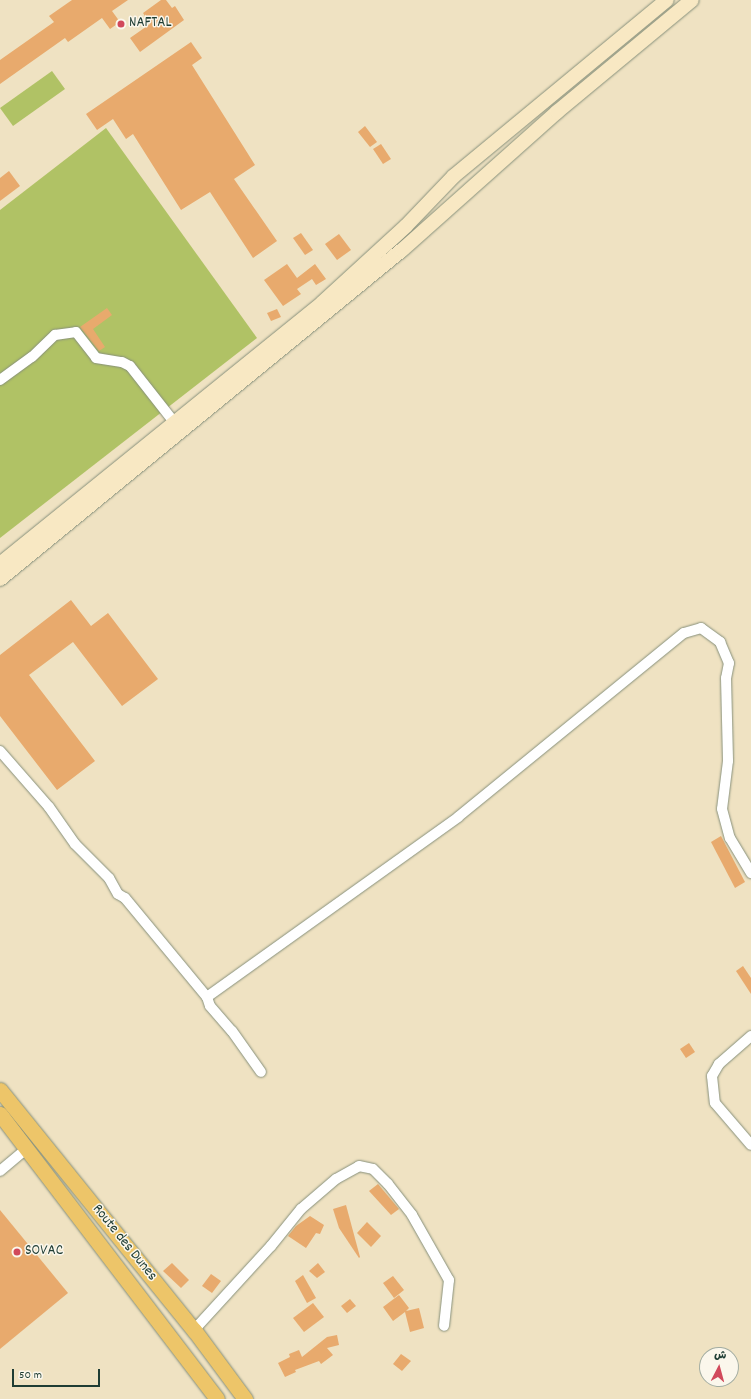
<!DOCTYPE html>
<html>
<head>
<meta charset="utf-8">
<style>
	body { margin:0 }
	#map { position:relative; width:751px; height:1399px; overflow:hidden; background:#efe2c2; font-family:Dekko,"Playpen Sans Arabic",sans-serif }
	div>[style] { position:absolute }
	.green>* { inset:0; background:#b0c265 }
	.building>* { inset:0; background:#e8aa6d }
	.roads { filter:drop-shadow(0 0 1px #87907b) drop-shadow(0 0 1px #87907b) }
	.street>* { height:10px; margin:-5px; padding:0 5px; transform-origin:5px; border-radius:5px; background:#fff }
	.secondary>* { height:14px; margin:-7px; padding:0 7px; transform-origin:7px; border-radius:7px; background:#f8e8c3 }
	.primary>* { height:15px; margin:-7.5px; padding:0 7.5px; transform-origin:7.5px; border-radius:7.5px; background:#edc569 }
	.dots>* { width:11px; height:11px; translate:-50% -50%; box-sizing:border-box; border:2px solid #fbf7ec; border-radius:50% }
	span { translate:-50% -50%; white-space:nowrap; text-align:center; line-height:1.15; -webkit-text-stroke:3px #fbf7ec; paint-order:stroke }
	.poi-label { font-size:15px; color:#1f3d34 }
	.left { translate:0 -50%; text-align:left }
	.street-label { font-size:15px; color:#1f3d34 }
	.north { position:absolute; left:699px; top:1347px; width:40px; height:40px; box-sizing:border-box; background:#fbf7ec; border:1px solid #a3ada2; border-radius:50%; rotate:6deg; font-size:11px; font-weight:700; line-height:16px; text-align:center; color:#1f3d34 }
	.north::after { content:''; display:block; margin:auto; width:14px; height:18px; background:#d1495b; clip-path:polygon(50% 0,100% 100%,50% 72%,0 100%) }
	.scale { position:absolute; left:12px; top:1369px; width:88px; height:18px; box-sizing:border-box; border:2px solid #1f3d34; border-top:0; padding-left:5px; font-size:12px; line-height:14px; white-space:nowrap; color:#1f3d34; -webkit-text-stroke:3px #fbf7ec; paint-order:stroke }
</style>
</head>
<body>
<div id="map">
	<div class="green">
		<i style="clip-path:polygon(52px 71px,65px 89px,13px 126px,0 108px)"></i>
		<i style="clip-path:polygon(106px 128px,257px 338px,0 538px,0 210px)"></i>
	</div>
	<div class="building">
		<i style="clip-path:polygon(72px 0,128px 0,112px 11px,120px 22px,110px 29px,102px 18px,68px 42px,65px 38px,0 84px,0 60px,54px 22px,49px 16px)"></i>
		<i style="clip-path:polygon(161px 0,166px 0,172px 8px,175px 6px,184px 20px,140px 52px,130px 38px,150px 24px,143px 13px)"></i>
		<i style="clip-path:polygon(191px 42px,202px 58px,192px 65px,255px 165px,234px 179px,277px 241px,253px 258px,210px 192px,181px 210px,133px 134px,126px 139px,113px 119px,97px 130px,86px 114px)"></i>
		<i style="clip-path:polygon(365px 126px,377px 142px,370px 147px,358px 132px)"></i>
		<i style="clip-path:polygon(381px 144px,391px 159px,383px 164px,373px 149px)"></i>
		<i style="clip-path:polygon(9px 171px,20px 186px,0 201px,0 178px)"></i>
		<i style="clip-path:polygon(301px 233px,313px 250px,305px 255px,293px 238px)"></i>
		<i style="clip-path:polygon(339px 234px,351px 250px,337px 260px,325px 244px)"></i>
		<i style="clip-path:polygon(287px 264px,297px 278px,315px 264px,326px 279px,316px 285px,312px 279px,297px 289px,301px 294px,283px 306px,264px 280px)"></i>
		<i style="clip-path:polygon(107px 308px,112px 315px,93px 329px,105px 347px,99px 351px,80px 327px)"></i>
		<i style="clip-path:polygon(277px 309px,281px 317px,271px 321px,267px 313px)"></i>
		<i style="clip-path:polygon(71px 600px,91px 626px,108px 613px,158px 679px,122px 706px,73px 642px,29px 675px,95px 761px,57px 790px,0 716px,0 655px)"></i>
		<i style="clip-path:polygon(721px 836px,745px 882px,735px 888px,711px 842px)"></i>
		<i style="clip-path:polygon(743px 966px,751px 978px,751px 994px,736px 971px)"></i>
		<i style="clip-path:polygon(689px 1043px,695px 1052px,686px 1058px,680px 1049px)"></i>
		<i style="clip-path:polygon(378px 1184px,399px 1209px,391px 1215px,369px 1191px)"></i>
		<i style="clip-path:polygon(346px 1205px,360px 1257px,359px 1258px,339px 1228px,333px 1209px)"></i>
		<i style="clip-path:polygon(0 1210px,68px 1293px,0 1349px)"></i>
		<i style="clip-path:polygon(310px 1216px,324px 1225px,320px 1234px,316px 1233px,306px 1248px,288px 1236px,296px 1226px)"></i>
		<i style="clip-path:polygon(367px 1222px,381px 1236px,371px 1247px,357px 1233px)"></i>
		<i style="clip-path:polygon(172px 1263px,189px 1280px,181px 1288px,163px 1271px)"></i>
		<i style="clip-path:polygon(318px 1263px,325px 1272px,317px 1278px,309px 1271px)"></i>
		<i style="clip-path:polygon(211px 1274px,221px 1281px,212px 1293px,202px 1286px)"></i>
		<i style="clip-path:polygon(303px 1275px,316px 1298px,307px 1303px,295px 1281px)"></i>
		<i style="clip-path:polygon(393px 1276px,404px 1290px,394px 1298px,383px 1283px)"></i>
		<i style="clip-path:polygon(399px 1295px,409px 1308px,406px 1311px,419px 1308px,424px 1328px,410px 1332px,405px 1312px,393px 1321px,383px 1307px)"></i>
		<i style="clip-path:polygon(350px 1299px,356px 1306px,347px 1313px,341px 1306px)"></i>
		<i style="clip-path:polygon(313px 1303px,324px 1317px,304px 1332px,293px 1318px)"></i>
		<i style="clip-path:polygon(337px 1335px,339px 1345px,327px 1348px,333px 1355px,321px 1364px,319px 1361px,295px 1370px,296px 1372px,285px 1377px,278px 1363px,290px 1357px,289px 1354px,299px 1350px,302px 1357px,327px 1337px)"></i>
		<i style="clip-path:polygon(401px 1354px,411px 1361px,402px 1371px,393px 1364px)"></i>
	</div>
	<div class="roads">
		<div class="street">
			<i style="left:0;top:380px;width:39px;rotate:-36deg"></i>
			<i style="left:32px;top:357px;width:32px;rotate:-44deg"></i>
			<i style="left:55px;top:335px;width:21px;rotate:-8deg"></i>
			<i style="left:76px;top:332px;width:33px;rotate:52deg"></i>
			<i style="left:96px;top:358px;width:26px;rotate:9deg"></i>
			<i style="left:122px;top:362px;width:9px;rotate:27deg"></i>
			<i style="left:130px;top:366px;width:71px;rotate:51.8deg"></i>
			<i style="left:0;top:751px;width:74px;rotate:48.8deg"></i>
			<i style="left:49px;top:807px;width:45px;rotate:54.9deg"></i>
			<i style="left:75px;top:844px;width:48px;rotate:45deg"></i>
			<i style="left:109px;top:878px;width:18px;rotate:61deg"></i>
			<i style="left:118px;top:894px;width:8px;rotate:30deg"></i>
			<i style="left:125px;top:898px;width:129px;rotate:50.4deg"></i>
			<i style="left:207px;top:997px;width:9px;rotate:72deg"></i>
			<i style="left:210px;top:1006px;width:33px;rotate:49deg"></i>
			<i style="left:232px;top:1031px;width:50px;rotate:54.7deg"></i>
			<i style="left:207px;top:997px;width:309px;rotate:-35.6deg"></i>
			<i style="left:458px;top:817px;width:291px;rotate:-39.2deg"></i>
			<i style="left:684px;top:633px;width:18px;rotate:-16deg"></i>
			<i style="left:701px;top:628px;width:24px;rotate:36deg"></i>
			<i style="left:720px;top:642px;width:23px;rotate:67deg"></i>
			<i style="left:729px;top:663px;width:15px;rotate:101deg"></i>
			<i style="left:726px;top:678px;width:83px;rotate:88.6deg"></i>
			<i style="left:728px;top:761px;width:48px;rotate:97.1deg"></i>
			<i style="left:722px;top:809px;width:30px;rotate:75deg"></i>
			<i style="left:730px;top:838px;width:41px;rotate:59deg"></i>
			<i style="left:751px;top:1036px;width:43px;rotate:138.8deg"></i>
			<i style="left:719px;top:1064px;width:14px;rotate:120deg"></i>
			<i style="left:712px;top:1076px;width:27px;rotate:84deg"></i>
			<i style="left:715px;top:1103px;width:55px;rotate:49.4deg"></i>
			<i style="left:0;top:1171px;width:35px;rotate:-40deg"></i>
			<i style="left:194px;top:1330px;width:114px;rotate:-47.5deg"></i>
			<i style="left:271px;top:1246px;width:48px;rotate:-51deg"></i>
			<i style="left:301px;top:1209px;width:46px;rotate:-40.6deg"></i>
			<i style="left:336px;top:1179px;width:26px;rotate:-29deg"></i>
			<i style="left:359px;top:1166px;width:14px;rotate:12deg"></i>
			<i style="left:373px;top:1169px;width:21px;rotate:45deg"></i>
			<i style="left:388px;top:1184px;width:39px;rotate:52deg"></i>
			<i style="left:412px;top:1215px;width:75px;rotate:60.4deg"></i>
			<i style="left:449px;top:1280px;width:46px;rotate:96.2deg"></i>
		</div>
		<div class="secondary">
			<i style="left:0;top:564px;width:414px;rotate:-39deg"></i>
			<i style="left:322px;top:303px;width:114px;rotate:-42.5deg"></i>
			<i style="left:406px;top:226px;width:69px;rotate:-46.2deg"></i>
			<i style="left:454px;top:176px;width:276px;rotate:-39.6deg"></i>
			<i style="left:0;top:579px;width:519px;rotate:-39.3deg"></i>
			<i style="left:402px;top:250px;width:208px;rotate:-41.7deg"></i>
			<i style="left:557px;top:112px;width:175px;rotate:-39.7deg"></i>
		</div>
		<div class="primary">
			<i style="left:0;top:1090px;width:309px;rotate:51.1deg"></i>
			<i style="left:194px;top:1330px;width:86px;rotate:53.5deg"></i>
			<i style="left:0;top:1114px;width:358px;rotate:52.7deg"></i>
		</div>
	</div>
	<div class="dots">
		<i style="left:121px;top:24px;background:#d1495b"></i>
		<i style="left:17px;top:1252px;background:#d1495b"></i>
	</div>
	<div class="poi-label">
		<span class="left" style="left:129px;top:24px">NAFTAL</span>
		<span class="left" style="left:25px;top:1252px">SOVAC</span>
	</div>
	<div class="street-label">
		<span style="left:124px;top:1243px;rotate:51deg">Route des Dunes</span>
	</div>
	<div class="north">ش</div>
	<div class="scale">50 m</div>
</div>
</body>
</html>
